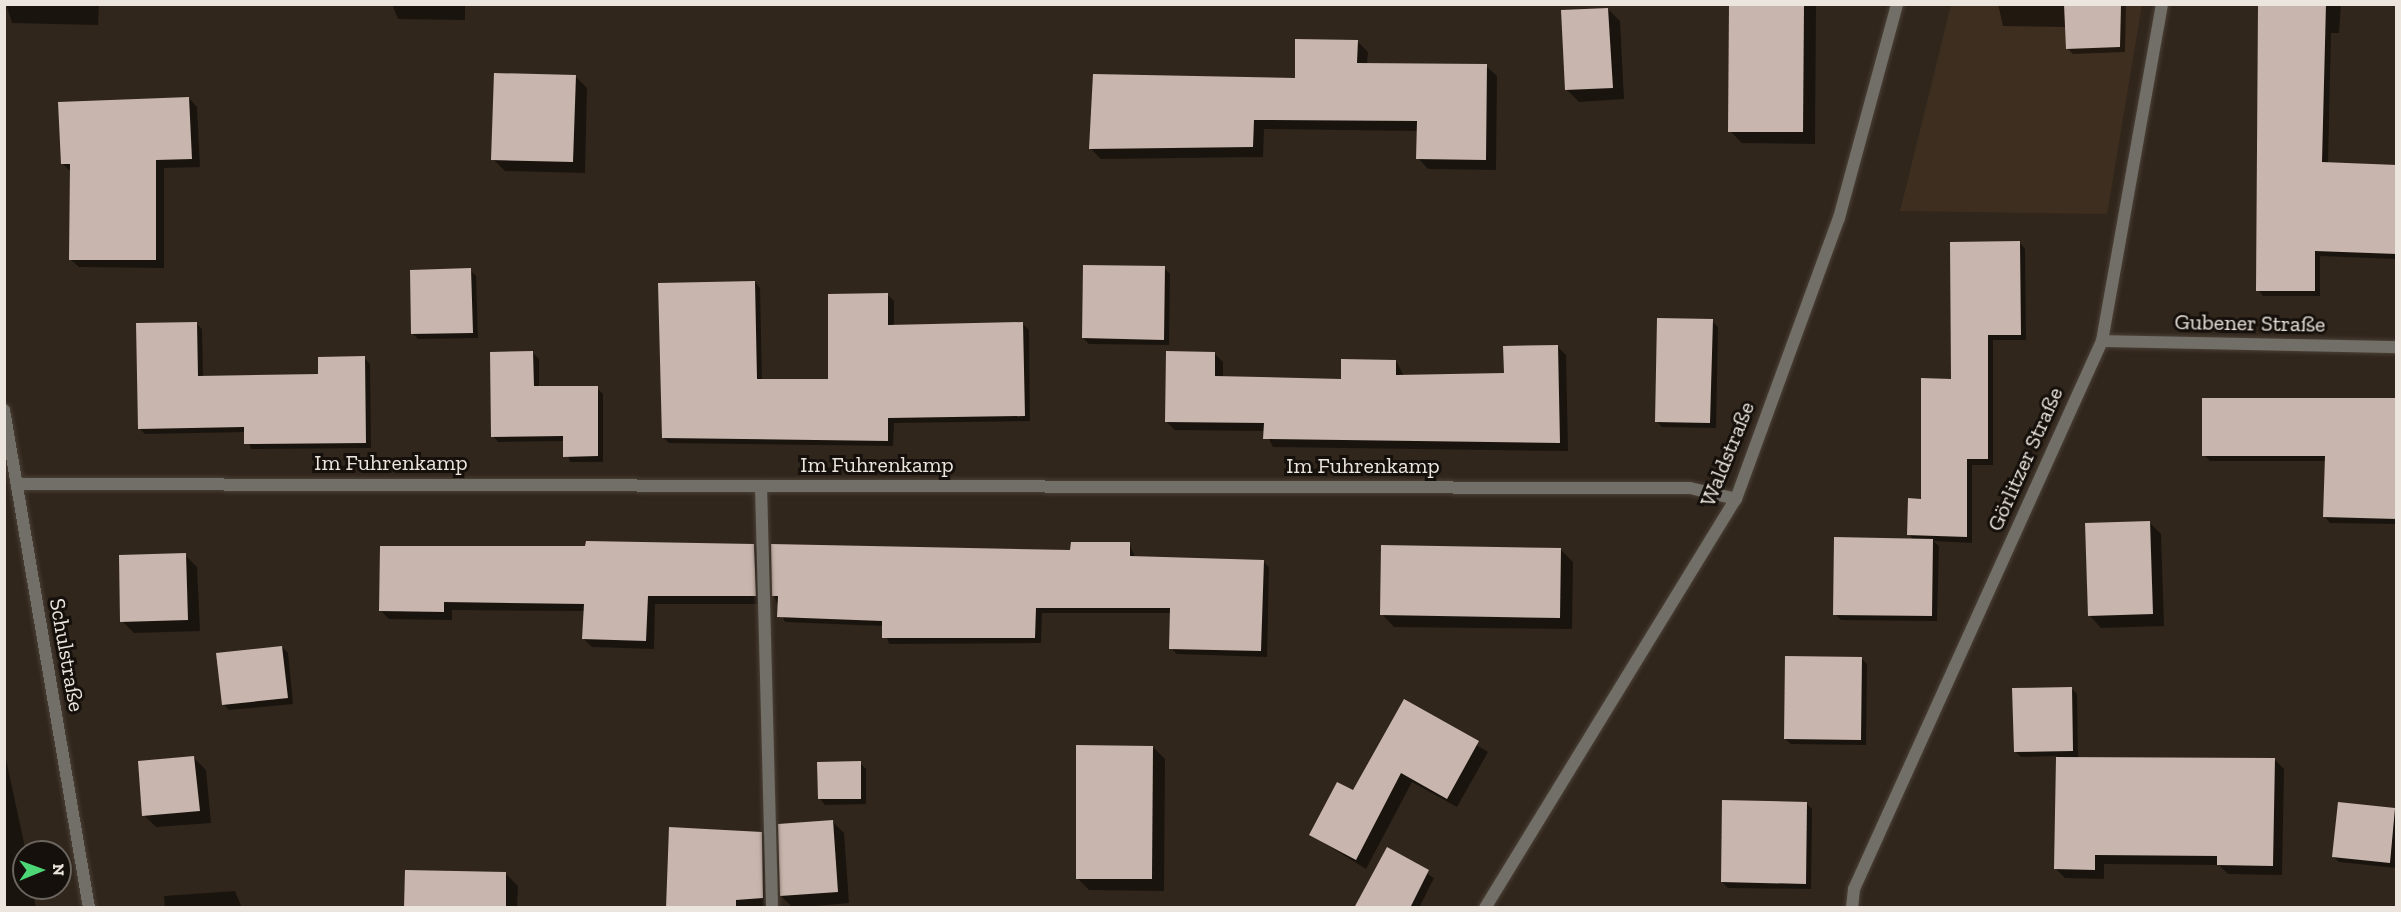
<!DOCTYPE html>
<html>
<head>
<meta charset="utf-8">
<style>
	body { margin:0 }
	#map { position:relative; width:2401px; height:912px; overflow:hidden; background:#31261c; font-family:"Zilla Slab",serif }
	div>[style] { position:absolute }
	.built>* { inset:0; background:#3e2e1f }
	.shadow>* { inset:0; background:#0007 }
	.building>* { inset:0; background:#c8b5ad }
	.roads { filter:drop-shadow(0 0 2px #4b4137) drop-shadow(0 0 2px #4b4137) }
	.service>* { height:12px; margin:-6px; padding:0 6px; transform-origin:6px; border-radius:6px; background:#726f68 }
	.minor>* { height:12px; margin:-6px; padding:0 6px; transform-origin:6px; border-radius:6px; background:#726f68 }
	span { translate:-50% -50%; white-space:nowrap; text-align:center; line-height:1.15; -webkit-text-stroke:6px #15100b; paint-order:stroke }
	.street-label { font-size:22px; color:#ece5de }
	.frame { position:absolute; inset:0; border:6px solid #ece5de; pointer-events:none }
	.north { position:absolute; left:12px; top:840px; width:60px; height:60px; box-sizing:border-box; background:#15100b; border:2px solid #6b655f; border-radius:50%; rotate:89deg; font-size:16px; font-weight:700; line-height:24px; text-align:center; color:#ece5de }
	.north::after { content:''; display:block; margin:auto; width:21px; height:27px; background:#4cd676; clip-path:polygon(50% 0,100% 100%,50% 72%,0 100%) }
</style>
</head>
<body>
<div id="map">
	<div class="built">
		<i style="clip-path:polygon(1951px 5px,2142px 5px,2107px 214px,1900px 211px)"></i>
	</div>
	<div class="shadow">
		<i style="clip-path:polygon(6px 4px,99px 4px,98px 25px,12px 23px)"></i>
		<i style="clip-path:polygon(392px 4px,465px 4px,465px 20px,398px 19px)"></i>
		<i style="clip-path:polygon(1730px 4px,1816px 4px,1815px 144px,1742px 143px,1730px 131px)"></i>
		<i style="clip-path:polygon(1998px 4px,2126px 4px,2125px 52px,2073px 54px,2067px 48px,2066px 27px,2003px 26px)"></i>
		<i style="clip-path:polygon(2258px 4px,2341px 4px,2339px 33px,2331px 33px,2328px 164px,2396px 166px,2396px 259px,2320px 256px,2320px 296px,2263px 296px,2258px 290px)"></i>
		<i style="clip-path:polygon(1608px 9px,1620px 21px,1624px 99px,1579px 102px,1567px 90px)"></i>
		<i style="clip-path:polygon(1357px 41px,1368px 52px,1367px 64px,1486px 66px,1497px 76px,1496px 170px,1428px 169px,1418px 158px,1418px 131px,1264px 129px,1263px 157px,1101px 159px,1091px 149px,1296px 79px)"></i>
		<i style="clip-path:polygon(575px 76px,587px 88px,585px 173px,505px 171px,493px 159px)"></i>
		<i style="clip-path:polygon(189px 98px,197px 107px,200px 167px,164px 168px,164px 268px,79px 267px,70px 259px,72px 173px,62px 163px)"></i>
		<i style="clip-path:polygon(2020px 243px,2025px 249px,2026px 340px,1993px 340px,1993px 465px,1972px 465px,1972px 543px,1933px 541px,1939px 546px,1937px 621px,1841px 620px,1835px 614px,1914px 540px,1909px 534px,1923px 500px,1953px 380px)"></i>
		<i style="clip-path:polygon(1164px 268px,1170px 274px,1169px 345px,1089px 344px,1083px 338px)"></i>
		<i style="clip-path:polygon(470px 270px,476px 276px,478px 338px,418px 339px,412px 333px)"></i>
		<i style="clip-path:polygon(755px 282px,760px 288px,762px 381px,830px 381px,888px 295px,894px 301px,894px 326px,1023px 324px,1029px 330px,1030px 421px,894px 423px,893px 446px,669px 443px,663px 437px)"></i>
		<i style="clip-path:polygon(1712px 321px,1718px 327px,1716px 428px,1662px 427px,1656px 421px)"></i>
		<i style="clip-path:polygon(196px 323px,202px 329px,203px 377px,319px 376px,364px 358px,370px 364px,371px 448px,251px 449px,246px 432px,145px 434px,139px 428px)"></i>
		<i style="clip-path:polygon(1558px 347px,1566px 355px,1568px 451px,1273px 447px,1265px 431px,1175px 430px,1166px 421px,1214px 353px,1223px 362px,1223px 378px,1342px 380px,1396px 361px,1404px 376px,1505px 374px)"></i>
		<i style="clip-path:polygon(533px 353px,539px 359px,539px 387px,597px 388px,603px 394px,603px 462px,570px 462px,564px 441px,498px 442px,493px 436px)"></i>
		<i style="clip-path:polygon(2396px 401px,2396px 524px,2330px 523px,2325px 517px,2326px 461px,2210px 461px,2204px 455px)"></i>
		<i style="clip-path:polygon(2149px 522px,2161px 534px,2164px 626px,2101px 628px,2089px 615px)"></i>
		<i style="clip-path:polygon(1129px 543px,1135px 557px,1263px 561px,1269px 567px,1267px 657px,1177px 654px,1171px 648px,1172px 613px,1042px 613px,1041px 643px,889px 644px,883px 626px,785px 622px,774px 596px)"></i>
		<i style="clip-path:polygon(754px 545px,762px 554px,763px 604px,655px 604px,654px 649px,592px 647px,584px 639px,585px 611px,452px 610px,452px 620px,389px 619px,381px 611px)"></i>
		<i style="clip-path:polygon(1561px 550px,1573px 562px,1572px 629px,1394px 627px,1382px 614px)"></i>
		<i style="clip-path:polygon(185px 555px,197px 567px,200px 631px,134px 633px,122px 621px)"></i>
		<i style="clip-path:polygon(282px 647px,288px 653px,293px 704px,229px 710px,223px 704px)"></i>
		<i style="clip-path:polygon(1861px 658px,1867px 664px,1866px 745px,1791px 744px,1785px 739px)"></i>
		<i style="clip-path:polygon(2071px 688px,2077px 694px,2078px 758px,2274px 759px,2284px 769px,2282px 875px,2228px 874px,2219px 865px,2104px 864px,2104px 879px,2065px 878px,2055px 868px,2057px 756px,2021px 757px,2015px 751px)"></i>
		<i style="clip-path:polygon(1404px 701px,1488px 752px,1457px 807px,1412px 782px,1366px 869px,1311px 835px,1353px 792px)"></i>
		<i style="clip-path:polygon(1153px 747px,1165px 759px,1164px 891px,1089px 890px,1077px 878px)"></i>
		<i style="clip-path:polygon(4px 750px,26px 852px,24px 888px,32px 888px,36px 908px,4px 908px)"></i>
		<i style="clip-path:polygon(194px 758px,206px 770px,211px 823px,156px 827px,144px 815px)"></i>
		<i style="clip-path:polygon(860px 763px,866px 769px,866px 804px,825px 805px,820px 799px)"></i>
		<i style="clip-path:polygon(1806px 803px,1812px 809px,1811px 889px,1728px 888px,1722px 882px)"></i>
		<i style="clip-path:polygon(2339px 804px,2396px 810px,2396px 868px,2339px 862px,2333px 856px)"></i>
		<i style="clip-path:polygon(832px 821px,844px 833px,849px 903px,793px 908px,781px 896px)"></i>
		<i style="clip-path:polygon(761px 833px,773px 845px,775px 908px,667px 908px)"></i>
		<i style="clip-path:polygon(1387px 849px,1434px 878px,1419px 908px,1356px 908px)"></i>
		<i style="clip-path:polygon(506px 874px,518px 886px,517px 908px,406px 908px)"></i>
		<i style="clip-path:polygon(235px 891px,242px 908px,165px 908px,164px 896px)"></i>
	</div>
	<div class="building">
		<i style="clip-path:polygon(1729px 4px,1804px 4px,1803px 132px,1728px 132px)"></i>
		<i style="clip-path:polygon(2064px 4px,2121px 4px,2120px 47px,2066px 49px)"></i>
		<i style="clip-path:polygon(2258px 4px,2326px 4px,2322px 162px,2397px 165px,2397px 254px,2315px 251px,2315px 291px,2256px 291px)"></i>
		<i style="clip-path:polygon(1608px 8px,1613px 88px,1565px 90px,1561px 10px)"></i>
		<i style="clip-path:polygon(1295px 39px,1358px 40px,1357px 63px,1487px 64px,1486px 160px,1416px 159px,1417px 121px,1254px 120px,1253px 147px,1089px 149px,1093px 74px,1295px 78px)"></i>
		<i style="clip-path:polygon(494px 73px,576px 75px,573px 162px,491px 160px)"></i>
		<i style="clip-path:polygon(189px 97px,192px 159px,156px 160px,156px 260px,69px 260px,70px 164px,61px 164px,58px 102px)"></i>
		<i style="clip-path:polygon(2020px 241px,2021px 335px,1988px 335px,1988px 459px,1967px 459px,1967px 537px,1907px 535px,1908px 498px,1921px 499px,1921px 378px,1951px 379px,1950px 242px)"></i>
		<i style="clip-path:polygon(1083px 265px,1165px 266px,1164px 340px,1082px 338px)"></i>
		<i style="clip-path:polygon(471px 268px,473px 333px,411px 334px,410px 270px)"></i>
		<i style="clip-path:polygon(755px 281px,757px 379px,828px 379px,828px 294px,888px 293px,888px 325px,1023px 322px,1025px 416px,888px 418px,888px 441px,662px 438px,658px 283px)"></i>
		<i style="clip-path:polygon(1657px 318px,1713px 319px,1710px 423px,1655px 422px)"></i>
		<i style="clip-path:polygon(197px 322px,198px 376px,318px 374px,318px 357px,365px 356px,366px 443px,244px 444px,244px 427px,138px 429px,136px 323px)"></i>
		<i style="clip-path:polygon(1558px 345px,1560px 443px,1263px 439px,1264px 423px,1165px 422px,1166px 351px,1215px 352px,1215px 376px,1341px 379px,1341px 359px,1396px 360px,1396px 375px,1504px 373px,1503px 346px)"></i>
		<i style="clip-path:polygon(533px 351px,534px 386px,598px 386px,598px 456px,563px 457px,563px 436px,491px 437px,490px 352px)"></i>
		<i style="clip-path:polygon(2202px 398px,2397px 398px,2397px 519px,2323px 517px,2325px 456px,2202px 456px)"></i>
		<i style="clip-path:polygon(2150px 521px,2153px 614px,2088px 616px,2085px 523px)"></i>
		<i style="clip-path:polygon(1834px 537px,1933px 539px,1932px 616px,1833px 615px)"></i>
		<i style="clip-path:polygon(586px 541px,754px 544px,756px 596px,648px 596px,646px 641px,582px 639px,584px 604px,444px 602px,444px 612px,379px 611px,380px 546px,585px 546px)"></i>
		<i style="clip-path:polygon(1071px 542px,1130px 542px,1130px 556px,1264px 560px,1261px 651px,1169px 649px,1170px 608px,1036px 608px,1035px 638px,882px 638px,882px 621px,777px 617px,778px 596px,772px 596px,771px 544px,1070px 550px)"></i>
		<i style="clip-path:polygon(1381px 545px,1561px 548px,1560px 618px,1380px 615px)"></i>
		<i style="clip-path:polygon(186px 553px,188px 620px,120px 622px,119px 555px)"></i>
		<i style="clip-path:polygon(282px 646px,288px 698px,222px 705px,216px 653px)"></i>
		<i style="clip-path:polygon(1785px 656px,1862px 657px,1861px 740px,1784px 739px)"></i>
		<i style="clip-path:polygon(2072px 687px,2073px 751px,2014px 752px,2012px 688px)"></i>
		<i style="clip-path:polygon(1404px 699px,1479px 741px,1447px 799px,1401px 773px,1356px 860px,1309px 835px,1337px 782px,1353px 790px)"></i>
		<i style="clip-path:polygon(1076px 745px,1153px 746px,1152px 879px,1076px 879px)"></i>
		<i style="clip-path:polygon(194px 756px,200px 811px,142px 816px,138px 761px)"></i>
		<i style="clip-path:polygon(2056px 757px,2275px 758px,2273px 866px,2217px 865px,2217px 856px,2095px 855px,2095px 870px,2054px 869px)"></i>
		<i style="clip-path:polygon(861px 761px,861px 799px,818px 799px,817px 762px)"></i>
		<i style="clip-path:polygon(1722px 800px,1807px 802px,1806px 884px,1721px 882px)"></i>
		<i style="clip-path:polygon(2338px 802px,2395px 808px,2390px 863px,2332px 857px)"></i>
		<i style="clip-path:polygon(833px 820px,838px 892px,780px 896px,778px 824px)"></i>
		<i style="clip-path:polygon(669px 827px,762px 832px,763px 898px,736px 900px,736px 908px,666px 908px)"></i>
		<i style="clip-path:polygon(1387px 847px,1429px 870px,1410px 908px,1354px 908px)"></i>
		<i style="clip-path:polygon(405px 870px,506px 872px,506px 908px,404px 908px)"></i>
	</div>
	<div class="roads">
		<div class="service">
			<i style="left:761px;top:486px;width:422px;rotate:88.5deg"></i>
		</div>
		<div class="minor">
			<i style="left:2102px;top:341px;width:294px;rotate:1.2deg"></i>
			<i style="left:4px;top:410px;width:505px;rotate:80.31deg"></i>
			<i style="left:17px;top:484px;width:1673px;rotate:0.14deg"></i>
			<i style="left:1690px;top:488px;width:47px;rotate:13.4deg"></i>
			<i style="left:1485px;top:908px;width:480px;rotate:-58.5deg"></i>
			<i style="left:1736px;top:499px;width:299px;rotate:-69.9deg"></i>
			<i style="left:1839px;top:218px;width:222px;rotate:-74.8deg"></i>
			<i style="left:1852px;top:908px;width:19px;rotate:-84deg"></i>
			<i style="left:1854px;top:889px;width:602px;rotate:-65.65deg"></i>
			<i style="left:2102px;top:341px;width:342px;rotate:-79.9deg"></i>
		</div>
	</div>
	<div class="street-label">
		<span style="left:2250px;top:323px;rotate:1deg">Gubener Straße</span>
		<span style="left:1727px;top:454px;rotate:-68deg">Waldstraße</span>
		<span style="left:2025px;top:459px;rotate:-66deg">Görlitzer Straße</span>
		<span style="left:391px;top:463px">Im Fuhrenkamp</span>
		<span style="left:877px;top:465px">Im Fuhrenkamp</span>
		<span style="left:1363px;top:466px">Im Fuhrenkamp</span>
		<span style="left:67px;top:655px;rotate:80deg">Schulstraße</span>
	</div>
	<div class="frame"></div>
	<div class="north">N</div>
</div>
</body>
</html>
